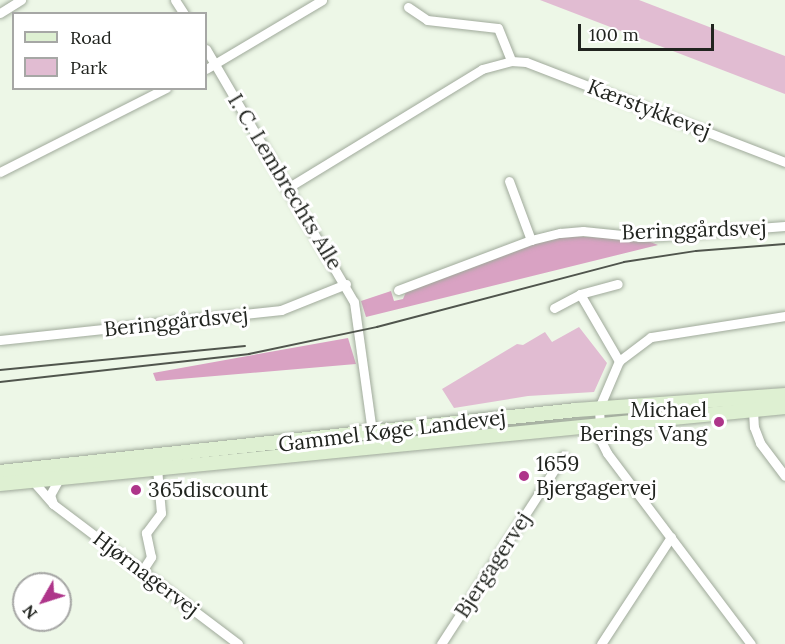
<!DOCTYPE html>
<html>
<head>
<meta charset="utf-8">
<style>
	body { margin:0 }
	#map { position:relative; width:785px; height:644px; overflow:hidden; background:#edf7e7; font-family:Lora,serif }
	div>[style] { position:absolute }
	.green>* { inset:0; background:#e1bcd2 }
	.forest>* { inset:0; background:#d9a2c3 }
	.roads { filter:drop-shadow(0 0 2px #a0aa9b) drop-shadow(0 0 2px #a0aa9b) }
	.minor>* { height:9px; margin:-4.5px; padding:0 4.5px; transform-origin:4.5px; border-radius:4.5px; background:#fff }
	.secondary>* { height:14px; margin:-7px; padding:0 7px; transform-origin:7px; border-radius:7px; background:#def0d2 }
	.tram>* { height:1.5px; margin:-0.75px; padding:0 0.75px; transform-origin:0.75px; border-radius:0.75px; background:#50554d }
	.dots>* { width:16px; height:16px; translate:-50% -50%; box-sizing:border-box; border:3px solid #fff; border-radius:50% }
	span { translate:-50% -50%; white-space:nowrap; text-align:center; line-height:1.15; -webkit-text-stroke:6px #fff; paint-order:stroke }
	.street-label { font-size:21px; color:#21241f }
	.poi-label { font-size:21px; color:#21241f }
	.right { translate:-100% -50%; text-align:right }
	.left { translate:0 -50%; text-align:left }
	.legend { position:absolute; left:12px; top:12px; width:195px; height:78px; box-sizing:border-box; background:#fff; border:2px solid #a6a7a5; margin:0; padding:8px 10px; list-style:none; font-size:18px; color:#21241f }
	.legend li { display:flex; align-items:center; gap:12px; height:30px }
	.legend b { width:30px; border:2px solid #a6a7a5 }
	.north { position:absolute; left:12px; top:572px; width:60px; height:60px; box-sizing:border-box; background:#fff; border:2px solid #a6a7a5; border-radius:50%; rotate:231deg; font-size:16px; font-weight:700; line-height:24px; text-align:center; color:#21241f }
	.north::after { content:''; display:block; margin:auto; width:21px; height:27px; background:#ae358a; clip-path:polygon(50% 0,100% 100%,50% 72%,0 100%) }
	.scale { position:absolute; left:578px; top:24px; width:136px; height:27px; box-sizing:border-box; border:3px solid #21241f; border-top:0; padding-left:8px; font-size:18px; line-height:21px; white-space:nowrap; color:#21241f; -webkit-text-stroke:4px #fff; paint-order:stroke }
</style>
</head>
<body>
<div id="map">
	<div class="green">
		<i style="clip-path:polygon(540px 0,639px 0,785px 56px,785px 94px)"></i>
		<i style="clip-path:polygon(579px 327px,607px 363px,594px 392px,528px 396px,454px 408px,442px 389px,517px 344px,523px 345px,545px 332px,552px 342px)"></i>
	</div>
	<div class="forest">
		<i style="clip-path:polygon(571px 236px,645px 240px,658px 245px,366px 317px,361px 301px,391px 291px,394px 301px,403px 299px,406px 292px,538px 242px)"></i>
		<i style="clip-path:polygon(348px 338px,356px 364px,156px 381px,153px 373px)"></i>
	</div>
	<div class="roads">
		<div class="minor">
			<i style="left:175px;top:0;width:17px;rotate:57deg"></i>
			<i style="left:408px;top:7px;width:23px;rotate:34deg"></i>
			<i style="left:427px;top:20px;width:71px;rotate:6.4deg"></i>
			<i style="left:498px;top:28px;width:35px;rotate:68deg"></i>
			<i style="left:0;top:13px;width:25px;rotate:-32deg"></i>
			<i style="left:206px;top:49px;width:293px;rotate:59.7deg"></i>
			<i style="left:354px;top:302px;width:146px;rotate:82.1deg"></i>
			<i style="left:206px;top:69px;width:135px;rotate:-30.7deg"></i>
			<i style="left:0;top:172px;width:186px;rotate:-26.8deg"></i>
			<i style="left:509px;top:181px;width:63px;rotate:69.6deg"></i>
			<i style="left:289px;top:187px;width:226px;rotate:-31.4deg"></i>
			<i style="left:482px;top:69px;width:30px;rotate:-15deg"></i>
			<i style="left:511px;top:61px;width:15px;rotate:4deg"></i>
			<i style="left:526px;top:62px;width:278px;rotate:21.1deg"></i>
			<i style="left:398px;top:290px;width:142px;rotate:-20.6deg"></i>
			<i style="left:531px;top:240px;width:30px;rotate:-14deg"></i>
			<i style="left:560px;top:233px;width:23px;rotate:-5deg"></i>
			<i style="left:583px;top:231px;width:59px;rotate:5.8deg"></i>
			<i style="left:642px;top:237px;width:143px;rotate:-4.4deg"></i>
			<i style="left:580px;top:294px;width:78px;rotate:59.8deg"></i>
			<i style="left:619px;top:361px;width:51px;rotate:113.1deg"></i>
			<i style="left:599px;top:408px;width:33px;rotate:87deg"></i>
			<i style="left:601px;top:441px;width:13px;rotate:63deg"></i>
			<i style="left:607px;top:453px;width:239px;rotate:53deg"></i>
			<i style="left:554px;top:308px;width:30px;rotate:-28deg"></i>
			<i style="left:580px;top:294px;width:39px;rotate:-15deg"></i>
			<i style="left:0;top:340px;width:283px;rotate:-6.1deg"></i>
			<i style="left:281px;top:310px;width:70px;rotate:-21.8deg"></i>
			<i style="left:619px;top:361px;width:40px;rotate:-37deg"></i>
			<i style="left:651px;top:337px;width:136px;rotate:-8.9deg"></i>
			<i style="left:753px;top:410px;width:17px;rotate:87deg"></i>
			<i style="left:754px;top:427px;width:17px;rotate:69deg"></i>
			<i style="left:760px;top:443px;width:41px;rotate:52.9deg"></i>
			<i style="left:33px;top:481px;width:30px;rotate:49deg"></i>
			<i style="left:53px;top:504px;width:232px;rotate:37.1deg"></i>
			<i style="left:53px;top:504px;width:9px;rotate:-108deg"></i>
			<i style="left:50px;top:495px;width:18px;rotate:-61deg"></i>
			<i style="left:142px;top:571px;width:17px;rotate:-57deg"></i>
			<i style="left:151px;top:557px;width:25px;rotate:-102deg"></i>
			<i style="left:146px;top:533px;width:25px;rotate:-53deg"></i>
			<i style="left:161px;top:513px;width:45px;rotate:-95.1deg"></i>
			<i style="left:441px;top:644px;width:224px;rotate:-57deg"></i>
			<i style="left:601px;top:644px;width:128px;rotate:-56.8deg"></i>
		</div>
		<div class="secondary">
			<i style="left:0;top:472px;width:579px;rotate:-6.14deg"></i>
			<i style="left:576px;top:410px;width:210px;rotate:-4.1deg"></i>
			<i style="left:0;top:484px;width:789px;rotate:-5.6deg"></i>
		</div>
	</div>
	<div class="tram">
		<i style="left:0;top:370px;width:246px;rotate:-5.6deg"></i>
		<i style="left:0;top:382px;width:251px;rotate:-6.4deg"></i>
		<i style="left:249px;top:354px;width:131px;rotate:-11.9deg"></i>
		<i style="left:377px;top:327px;width:255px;rotate:-14.7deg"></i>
		<i style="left:624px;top:262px;width:73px;rotate:-8.7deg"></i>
		<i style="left:696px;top:251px;width:89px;rotate:-4.5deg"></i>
	</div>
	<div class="dots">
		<i style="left:719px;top:422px;background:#ae358a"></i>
		<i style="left:524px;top:476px;background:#ae358a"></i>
		<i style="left:136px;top:490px;background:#ae358a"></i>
	</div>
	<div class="street-label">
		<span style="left:649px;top:109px;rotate:21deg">Kærstykkevej</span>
		<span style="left:285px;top:182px;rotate:59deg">I. C. Lembrechts Alle</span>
		<span style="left:694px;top:230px;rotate:-2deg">Beringgårdsvej</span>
		<span style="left:176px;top:322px;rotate:-6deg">Beringgårdsvej</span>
		<span style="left:392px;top:431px;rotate:-7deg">Gammel Køge Landevej</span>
		<span style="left:493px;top:565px;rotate:-57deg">Bjergagervej</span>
		<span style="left:146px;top:574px;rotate:37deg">Hjørnagervej</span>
	</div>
	<div class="poi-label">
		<span class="right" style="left:707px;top:422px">Michael<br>Berings Vang</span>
		<span class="left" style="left:536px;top:476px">1659<br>Bjergagervej</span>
		<span class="left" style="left:148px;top:490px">365discount</span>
	</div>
	<ul class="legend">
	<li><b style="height:8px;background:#def0d2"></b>Road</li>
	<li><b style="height:16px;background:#e1bcd2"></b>Park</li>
	</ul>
	<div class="north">N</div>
	<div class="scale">100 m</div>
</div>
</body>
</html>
